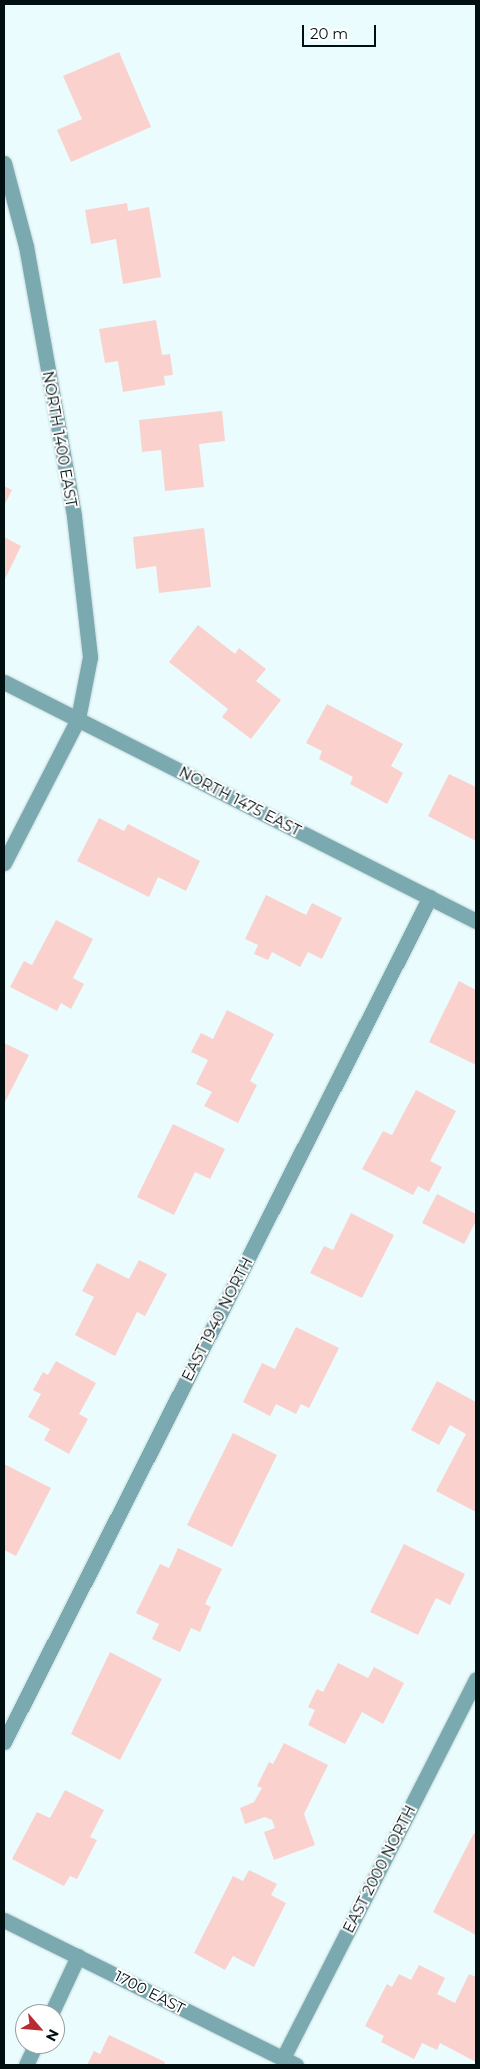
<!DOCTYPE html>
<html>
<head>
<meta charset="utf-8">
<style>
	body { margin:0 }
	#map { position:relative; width:480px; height:2069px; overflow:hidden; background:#eafcfe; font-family:Montserrat,sans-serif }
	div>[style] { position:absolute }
	.building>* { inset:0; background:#fbd1cd }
	.roads { filter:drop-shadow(0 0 1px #c5d6d8) drop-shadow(0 0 1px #c5d6d8) }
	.street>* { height:15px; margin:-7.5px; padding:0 7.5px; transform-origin:7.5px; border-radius:7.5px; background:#7aa9b0 }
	span { translate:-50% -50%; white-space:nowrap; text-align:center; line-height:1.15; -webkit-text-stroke:4px #fff; paint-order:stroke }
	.street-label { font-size:15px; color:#010f11 }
	.frame { position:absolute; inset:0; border:5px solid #010f11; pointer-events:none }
	.north { position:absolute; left:15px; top:2004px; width:50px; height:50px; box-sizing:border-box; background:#fff; border:1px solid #999fa0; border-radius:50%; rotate:117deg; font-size:14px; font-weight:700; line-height:20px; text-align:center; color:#010f11 }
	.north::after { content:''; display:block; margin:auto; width:18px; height:22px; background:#ba2a32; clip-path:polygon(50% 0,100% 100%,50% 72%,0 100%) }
	.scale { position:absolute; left:302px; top:25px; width:74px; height:22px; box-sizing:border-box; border:2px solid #010f11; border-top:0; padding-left:6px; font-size:15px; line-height:18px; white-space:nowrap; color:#010f11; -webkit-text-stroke:4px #fff; paint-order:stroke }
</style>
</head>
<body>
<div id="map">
	<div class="building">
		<i style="clip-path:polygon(119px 52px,151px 127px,71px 162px,57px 130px,82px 119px,63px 76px)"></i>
		<i style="clip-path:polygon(127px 203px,128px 211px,149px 207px,161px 277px,123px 284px,116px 239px,91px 244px,85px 210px)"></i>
		<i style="clip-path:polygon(156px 320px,162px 355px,170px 354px,173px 375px,164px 376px,165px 385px,123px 392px,118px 361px,105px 363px,99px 329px)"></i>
		<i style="clip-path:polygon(222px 411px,225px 441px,199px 444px,204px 487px,165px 491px,161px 450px,142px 452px,139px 420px)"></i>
		<i style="clip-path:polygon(4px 486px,12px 490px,4px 506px)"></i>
		<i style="clip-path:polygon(204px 528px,211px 587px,159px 593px,156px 566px,136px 569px,133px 537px)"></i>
		<i style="clip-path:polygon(4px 537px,21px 546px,4px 581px)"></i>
		<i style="clip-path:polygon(198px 625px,235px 654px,239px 648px,266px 669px,256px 681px,281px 700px,251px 739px,222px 717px,228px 709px,169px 662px)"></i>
		<i style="clip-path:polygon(327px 704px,403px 744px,391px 766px,403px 773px,387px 804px,350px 784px,353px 777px,319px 759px,322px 751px,306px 743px)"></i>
		<i style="clip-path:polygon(449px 774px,476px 787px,476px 841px,428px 816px)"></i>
		<i style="clip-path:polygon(99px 818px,124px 831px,128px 824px,200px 861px,186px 891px,158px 877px,149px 897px,77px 861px)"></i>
		<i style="clip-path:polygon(266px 895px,306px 915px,312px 903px,342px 918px,322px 959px,308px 952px,300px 967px,272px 952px,268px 960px,254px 954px,258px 945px,245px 939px)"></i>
		<i style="clip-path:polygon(56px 920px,93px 939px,73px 978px,84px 984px,71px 1009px,61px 1003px,57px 1011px,10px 987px,24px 961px,32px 965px)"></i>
		<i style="clip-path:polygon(459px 981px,476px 990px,476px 1065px,429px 1042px)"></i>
		<i style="clip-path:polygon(227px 1010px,274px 1034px,250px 1081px,257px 1085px,238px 1123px,204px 1106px,212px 1092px,196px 1084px,208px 1060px,191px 1052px,201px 1033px,213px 1039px)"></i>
		<i style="clip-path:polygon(4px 1043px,29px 1055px,4px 1104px)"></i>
		<i style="clip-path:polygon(416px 1090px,456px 1111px,430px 1161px,442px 1167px,429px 1192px,418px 1186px,413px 1195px,362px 1169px,383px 1131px,392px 1135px)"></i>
		<i style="clip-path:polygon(173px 1124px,225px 1149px,210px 1179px,195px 1172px,174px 1215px,137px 1197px)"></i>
		<i style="clip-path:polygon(437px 1194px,476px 1214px,476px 1221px,464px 1244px,422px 1223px)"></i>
		<i style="clip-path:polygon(351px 1213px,394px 1235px,362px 1298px,310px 1273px,324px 1246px,333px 1250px)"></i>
		<i style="clip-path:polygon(139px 1260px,167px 1274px,145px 1316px,137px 1312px,115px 1356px,75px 1335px,94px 1297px,82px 1291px,97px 1263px,129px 1279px)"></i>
		<i style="clip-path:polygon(296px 1327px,339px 1348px,309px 1408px,301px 1404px,296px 1414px,276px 1404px,270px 1416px,243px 1402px,262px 1363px,275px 1369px)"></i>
		<i style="clip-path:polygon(56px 1361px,96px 1383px,79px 1414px,88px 1419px,69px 1454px,44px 1440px,50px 1429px,28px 1417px,41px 1394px,33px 1390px,43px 1372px,48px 1375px)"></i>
		<i style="clip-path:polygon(437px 1381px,476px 1402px,476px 1512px,436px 1491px,466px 1434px,450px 1425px,439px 1445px,411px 1430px)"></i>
		<i style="clip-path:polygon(233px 1433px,277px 1455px,232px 1547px,187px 1525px)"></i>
		<i style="clip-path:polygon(4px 1464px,51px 1488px,16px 1556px,4px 1550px)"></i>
		<i style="clip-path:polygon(404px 1544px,465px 1574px,450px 1605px,436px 1598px,418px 1635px,370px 1612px)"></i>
		<i style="clip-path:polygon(178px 1548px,222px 1569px,205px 1604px,211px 1607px,200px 1632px,191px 1628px,180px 1652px,152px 1639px,159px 1624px,136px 1613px,160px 1564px,169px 1568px)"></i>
		<i style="clip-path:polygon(110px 1652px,162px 1679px,120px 1760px,71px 1734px)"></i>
		<i style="clip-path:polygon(338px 1663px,368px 1678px,374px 1667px,404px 1683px,383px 1724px,362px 1712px,345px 1744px,308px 1725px,315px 1710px,308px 1707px,317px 1689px,323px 1692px)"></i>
		<i style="clip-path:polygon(284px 1743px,328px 1765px,304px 1814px,315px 1845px,274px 1860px,264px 1832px,275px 1828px,272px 1820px,265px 1817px,245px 1824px,240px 1808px,254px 1802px,262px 1788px,257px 1786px,269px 1762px,273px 1764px)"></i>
		<i style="clip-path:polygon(65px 1790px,104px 1810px,90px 1837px,97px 1840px,77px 1879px,70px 1876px,64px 1886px,12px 1859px,37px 1812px,50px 1818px)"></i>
		<i style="clip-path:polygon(474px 1833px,476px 1835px,476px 1935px,433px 1912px)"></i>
		<i style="clip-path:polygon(249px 1870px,277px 1884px,271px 1895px,286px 1903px,254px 1967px,233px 1956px,225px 1970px,194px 1953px,233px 1876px,243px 1881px)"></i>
		<i style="clip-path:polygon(419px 1965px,445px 1978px,437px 1994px,455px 2003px,469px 1974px,476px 1977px,476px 2062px,440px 2043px,437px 2050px,422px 2043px,414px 2059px,381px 2042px,384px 2036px,365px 2026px,387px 1984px,392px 1987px,399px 1974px,411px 1980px)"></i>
		<i style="clip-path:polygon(109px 2035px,165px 2062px,164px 2065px,87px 2065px,94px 2051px,100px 2054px)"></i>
	</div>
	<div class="roads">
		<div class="street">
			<i style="left:4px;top:163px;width:86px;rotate:75.2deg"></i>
			<i style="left:26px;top:246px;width:274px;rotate:79.9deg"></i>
			<i style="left:74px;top:516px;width:142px;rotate:83.5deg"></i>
			<i style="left:90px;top:657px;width:63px;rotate:101deg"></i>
			<i style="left:78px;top:719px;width:162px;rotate:117.2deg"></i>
			<i style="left:4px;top:682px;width:529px;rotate:26.86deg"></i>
			<i style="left:4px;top:1742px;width:946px;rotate:-63.25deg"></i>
			<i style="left:4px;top:1920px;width:326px;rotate:26.4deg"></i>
			<i style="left:51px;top:2014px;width:64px;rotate:-65deg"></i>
			<i style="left:283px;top:2058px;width:425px;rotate:-63deg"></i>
			<i style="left:26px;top:2065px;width:23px;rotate:-65deg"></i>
		</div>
	</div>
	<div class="street-label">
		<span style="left:60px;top:439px;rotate:80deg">NORTH 1400 EAST</span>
		<span style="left:240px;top:801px;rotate:27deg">NORTH 1475 EAST</span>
		<span style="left:217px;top:1319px;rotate:-63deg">EAST 1940 NORTH</span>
		<span style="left:379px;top:1869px;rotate:-63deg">EAST 2000 NORTH</span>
		<span style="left:150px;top:1992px;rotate:27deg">1700 EAST</span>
	</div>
	<div class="frame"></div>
	<div class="north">N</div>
	<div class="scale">20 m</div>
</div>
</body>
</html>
